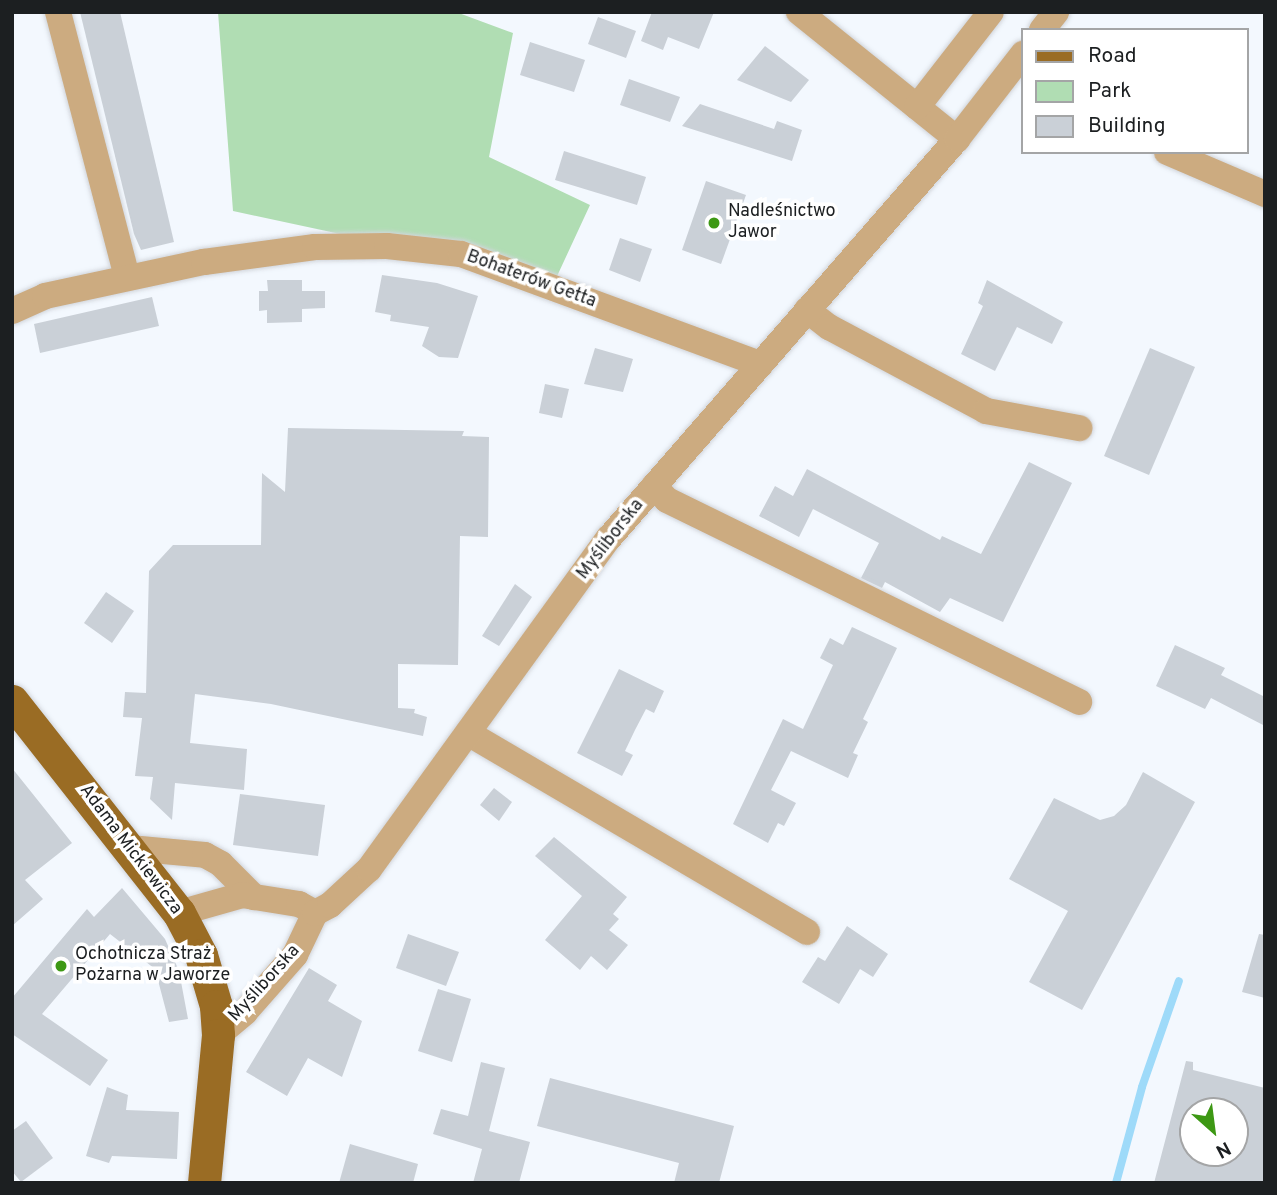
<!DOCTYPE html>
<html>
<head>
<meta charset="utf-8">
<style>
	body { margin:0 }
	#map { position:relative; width:1277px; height:1195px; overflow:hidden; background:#f3f8fe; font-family:Overpass,sans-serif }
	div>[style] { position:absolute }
	.green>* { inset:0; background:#b0ddb3 }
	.stream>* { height:8px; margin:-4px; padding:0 4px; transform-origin:4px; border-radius:4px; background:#9edaf9 }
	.building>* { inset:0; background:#cad0d7 }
	.roads { filter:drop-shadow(0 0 2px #d1d5db) drop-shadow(0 0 2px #d1d5db) }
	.minor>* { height:26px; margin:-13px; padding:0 13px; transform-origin:13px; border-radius:13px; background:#ccab80 }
	.major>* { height:33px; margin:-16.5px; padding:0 16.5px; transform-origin:16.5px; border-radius:16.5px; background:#9a6c24 }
	.dots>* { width:19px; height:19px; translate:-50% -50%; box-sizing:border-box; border:4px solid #fff; border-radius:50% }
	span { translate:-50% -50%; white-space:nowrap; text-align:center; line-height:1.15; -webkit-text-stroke:7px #fff; paint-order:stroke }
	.poi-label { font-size:18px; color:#1c1f21 }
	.left { translate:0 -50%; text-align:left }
	.street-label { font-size:18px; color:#1c1f21 }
	.frame { position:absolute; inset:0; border:14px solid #1c1f21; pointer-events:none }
	.legend { position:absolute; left:1021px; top:28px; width:228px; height:126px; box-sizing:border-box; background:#fff; border:2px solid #a4a5a6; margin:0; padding:9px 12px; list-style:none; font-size:21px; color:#1c1f21 }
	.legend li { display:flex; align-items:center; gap:14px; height:35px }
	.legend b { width:35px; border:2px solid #a4a5a6 }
	.north { position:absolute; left:1179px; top:1097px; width:70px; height:70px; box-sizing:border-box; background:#fff; border:2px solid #a4a5a6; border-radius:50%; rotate:152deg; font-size:19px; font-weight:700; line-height:28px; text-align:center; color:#1c1f21 }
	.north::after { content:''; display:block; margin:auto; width:24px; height:32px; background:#3d9814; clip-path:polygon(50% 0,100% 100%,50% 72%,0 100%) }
</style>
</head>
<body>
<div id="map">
	<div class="green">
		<i style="clip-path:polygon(218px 12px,456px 12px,513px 33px,489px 157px,590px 205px,552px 287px,494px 267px,233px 211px)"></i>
	</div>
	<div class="stream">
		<i style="left:1116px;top:1183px;width:99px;rotate:-74.8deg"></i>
		<i style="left:1142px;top:1087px;width:112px;rotate:-70.8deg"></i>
	</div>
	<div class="building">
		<i style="clip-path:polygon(80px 12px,120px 12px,174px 242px,141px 250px,134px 234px)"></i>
		<i style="clip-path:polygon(652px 12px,714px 12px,699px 49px,668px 37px,663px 50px,641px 41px)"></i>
		<i style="clip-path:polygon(598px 17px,636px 31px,626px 58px,588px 44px)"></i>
		<i style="clip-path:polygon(530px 42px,585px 60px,574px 92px,520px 75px)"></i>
		<i style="clip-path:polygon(765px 46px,809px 80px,791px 102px,737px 80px)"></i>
		<i style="clip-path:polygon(629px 79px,680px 97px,670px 122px,620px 105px)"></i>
		<i style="clip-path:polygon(700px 104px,774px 129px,777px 121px,802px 130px,792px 161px,682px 126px)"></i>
		<i style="clip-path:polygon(564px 151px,646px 177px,637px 205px,555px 180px)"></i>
		<i style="clip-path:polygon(706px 181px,746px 195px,721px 264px,682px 250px)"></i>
		<i style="clip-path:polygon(620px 238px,652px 249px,640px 282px,609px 270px)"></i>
		<i style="clip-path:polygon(382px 275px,437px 283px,478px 296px,458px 358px,439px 357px,422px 346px,429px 327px,390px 321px,391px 315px,375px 312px)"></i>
		<i style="clip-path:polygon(267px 280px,302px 280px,302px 291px,325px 291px,325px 308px,302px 309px,302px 322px,267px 323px,267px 310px,259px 311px,259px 291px,268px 291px)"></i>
		<i style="clip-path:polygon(987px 280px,1063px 322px,1052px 344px,1017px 327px,995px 371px,961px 354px,983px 306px,978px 303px)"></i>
		<i style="clip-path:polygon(152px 297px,159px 326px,40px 353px,34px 324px)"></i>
		<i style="clip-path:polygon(595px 348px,633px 359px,623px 392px,584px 384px)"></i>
		<i style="clip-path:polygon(1150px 348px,1195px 367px,1149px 475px,1104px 456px)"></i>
		<i style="clip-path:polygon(545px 384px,569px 389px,562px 418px,539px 413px)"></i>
		<i style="clip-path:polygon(288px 428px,464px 431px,462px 436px,489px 437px,488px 537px,460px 536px,458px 665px,398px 664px,398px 708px,415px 709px,414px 713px,427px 717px,423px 736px,271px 704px,195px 694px,190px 743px,247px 749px,244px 790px,175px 783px,172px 820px,150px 799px,153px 777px,135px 776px,142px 718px,123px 717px,125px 692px,146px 693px,149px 571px,173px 545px,261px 545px,262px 473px,285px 492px)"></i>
		<i style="clip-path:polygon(1029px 462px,1072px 483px,1003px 622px,950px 598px,940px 612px,885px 582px,882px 588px,861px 578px,879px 543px,813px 509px,799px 537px,759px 516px,775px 486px,793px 496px,807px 469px,940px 540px,942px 536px,981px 554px)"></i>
		<i style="clip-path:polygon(515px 584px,532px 597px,499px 646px,482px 636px)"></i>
		<i style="clip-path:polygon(106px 592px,134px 611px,112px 643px,84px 623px)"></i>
		<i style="clip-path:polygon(852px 627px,897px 648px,863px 719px,868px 722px,853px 753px,858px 755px,848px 778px,791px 751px,771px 790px,796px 803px,784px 826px,778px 823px,768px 843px,733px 824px,783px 719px,803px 729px,833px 665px,820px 658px,830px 638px,843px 645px)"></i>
		<i style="clip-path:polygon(1175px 645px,1225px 668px,1221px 675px,1265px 697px,1265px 726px,1211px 698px,1205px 709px,1156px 686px)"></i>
		<i style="clip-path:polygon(619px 669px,664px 691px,654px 713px,646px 709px,635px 730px,625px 751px,633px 755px,622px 776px,577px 753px)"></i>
		<i style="clip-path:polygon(12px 768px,72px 843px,25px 880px,43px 899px,12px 926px)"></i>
		<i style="clip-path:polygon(1143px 772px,1195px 802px,1082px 1010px,1029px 982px,1068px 911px,1009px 879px,1054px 798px,1100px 820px,1114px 816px,1126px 805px)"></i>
		<i style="clip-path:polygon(494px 788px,512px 802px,499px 821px,480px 805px)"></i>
		<i style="clip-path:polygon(240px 794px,325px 805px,318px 856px,233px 845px)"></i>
		<i style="clip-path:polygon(554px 837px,627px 897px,613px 914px,619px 919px,609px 930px,628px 945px,607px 970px,591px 956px,580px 970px,545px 940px,582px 896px,535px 856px)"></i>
		<i style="clip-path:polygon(122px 888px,165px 939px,179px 971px,188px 1019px,169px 1022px,155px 969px,110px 934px,42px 1014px,108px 1060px,90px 1086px,12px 1034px,12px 998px,87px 909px,94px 917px)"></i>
		<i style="clip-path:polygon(847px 926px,888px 954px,873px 977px,860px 969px,839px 1004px,802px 982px,818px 957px,825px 961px)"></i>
		<i style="clip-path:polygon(408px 934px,459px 952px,446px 986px,396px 968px)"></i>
		<i style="clip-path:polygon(1259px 934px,1265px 935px,1265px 998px,1242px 992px)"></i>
		<i style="clip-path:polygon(309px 968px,337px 985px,328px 1001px,362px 1021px,342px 1077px,308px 1058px,287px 1096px,246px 1072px)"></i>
		<i style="clip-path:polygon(438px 989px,471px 999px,452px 1062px,418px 1051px)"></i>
		<i style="clip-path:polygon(evenodd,1186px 1061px,1193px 1062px,1193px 1070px,1265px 1088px,1265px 1183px,1154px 1183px,1186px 1061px,1193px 1111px,1235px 1111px,1235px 1153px,1193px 1153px,1193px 1111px)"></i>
		<i style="clip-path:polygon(481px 1062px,505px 1068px,489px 1131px,530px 1142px,519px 1183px,473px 1183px,482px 1149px,433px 1134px,441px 1109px,468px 1116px)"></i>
		<i style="clip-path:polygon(550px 1078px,734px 1126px,719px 1183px,674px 1183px,679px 1163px,537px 1126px)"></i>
		<i style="clip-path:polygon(107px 1087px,128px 1095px,126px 1110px,179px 1112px,177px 1159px,112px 1156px,109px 1163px,86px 1156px)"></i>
		<i style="clip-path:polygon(26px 1121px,53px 1158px,21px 1182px,12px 1171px,12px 1131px)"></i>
		<i style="clip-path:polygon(350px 1144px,418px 1164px,413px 1183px,339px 1183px)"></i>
	</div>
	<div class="roads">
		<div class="minor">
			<i style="left:58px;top:12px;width:274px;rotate:75.4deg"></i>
			<i style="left:799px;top:12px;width:203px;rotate:38.8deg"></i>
			<i style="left:1042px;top:30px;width:23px;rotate:-52deg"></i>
			<i style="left:917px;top:107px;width:120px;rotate:-52.1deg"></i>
			<i style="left:1167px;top:152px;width:107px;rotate:23.2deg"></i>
			<i style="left:807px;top:310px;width:28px;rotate:38deg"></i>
			<i style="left:829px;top:327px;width:178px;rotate:28.1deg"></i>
			<i style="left:986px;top:411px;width:95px;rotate:10.4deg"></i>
			<i style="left:12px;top:311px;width:36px;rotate:-24deg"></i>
			<i style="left:45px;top:296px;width:163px;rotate:-12.1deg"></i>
			<i style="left:204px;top:262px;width:112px;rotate:-7.7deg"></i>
			<i style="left:315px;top:247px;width:72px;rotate:-0.8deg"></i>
			<i style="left:387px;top:246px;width:74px;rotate:6.2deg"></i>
			<i style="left:461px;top:254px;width:319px;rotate:20.2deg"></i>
			<i style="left:654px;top:486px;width:19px;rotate:47deg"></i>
			<i style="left:667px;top:500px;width:459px;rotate:26.1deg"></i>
			<i style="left:468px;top:733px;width:393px;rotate:30.4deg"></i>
			<i style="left:130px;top:848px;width:75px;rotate:5.3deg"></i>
			<i style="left:205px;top:855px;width:18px;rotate:29deg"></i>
			<i style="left:221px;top:864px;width:47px;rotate:45deg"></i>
			<i style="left:179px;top:913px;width:66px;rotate:-15.9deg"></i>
			<i style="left:242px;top:895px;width:58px;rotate:9deg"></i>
			<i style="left:299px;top:904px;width:18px;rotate:29deg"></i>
			<i style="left:218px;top:1035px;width:35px;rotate:-40deg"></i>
			<i style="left:245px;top:1012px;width:76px;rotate:-48.7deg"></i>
			<i style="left:295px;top:955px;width:47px;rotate:-64.5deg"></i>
			<i style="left:315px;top:913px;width:17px;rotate:-28deg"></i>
			<i style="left:330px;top:905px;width:53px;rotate:-42.7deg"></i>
			<i style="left:369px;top:869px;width:409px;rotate:-54.1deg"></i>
			<i style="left:609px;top:538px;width:529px;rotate:-48.91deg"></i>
			<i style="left:957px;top:139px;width:108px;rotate:-52.2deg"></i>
		</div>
		<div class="major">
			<i style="left:12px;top:701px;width:270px;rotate:51.8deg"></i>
			<i style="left:179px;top:913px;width:47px;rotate:62.4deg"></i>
			<i style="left:201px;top:955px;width:53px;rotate:73.6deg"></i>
			<i style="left:216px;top:1006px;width:29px;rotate:86deg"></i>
			<i style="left:218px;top:1035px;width:149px;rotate:95.4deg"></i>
		</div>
	</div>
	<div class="dots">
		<i style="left:714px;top:223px;background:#3d9814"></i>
		<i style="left:61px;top:966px;background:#3d9814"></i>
	</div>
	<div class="poi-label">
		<span class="left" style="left:728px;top:223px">Nadleśnictwo<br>Jawor</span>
		<span class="left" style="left:75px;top:966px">Ochotnicza Straż<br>Pożarna w Jaworze</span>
	</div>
	<div class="street-label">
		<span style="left:531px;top:280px;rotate:20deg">Bohaterów Getta</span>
		<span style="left:611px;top:540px;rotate:-52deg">Myśliborska</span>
		<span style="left:130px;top:850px;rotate:53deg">Adama Mickiewicza</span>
		<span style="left:265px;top:984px;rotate:-48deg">Myśliborska</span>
	</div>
	<div class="frame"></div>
	<ul class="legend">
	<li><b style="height:9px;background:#9a6c24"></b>Road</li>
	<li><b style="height:19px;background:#b0ddb3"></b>Park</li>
	<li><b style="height:19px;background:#cad0d7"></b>Building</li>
	</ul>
	<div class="north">N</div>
</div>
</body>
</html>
